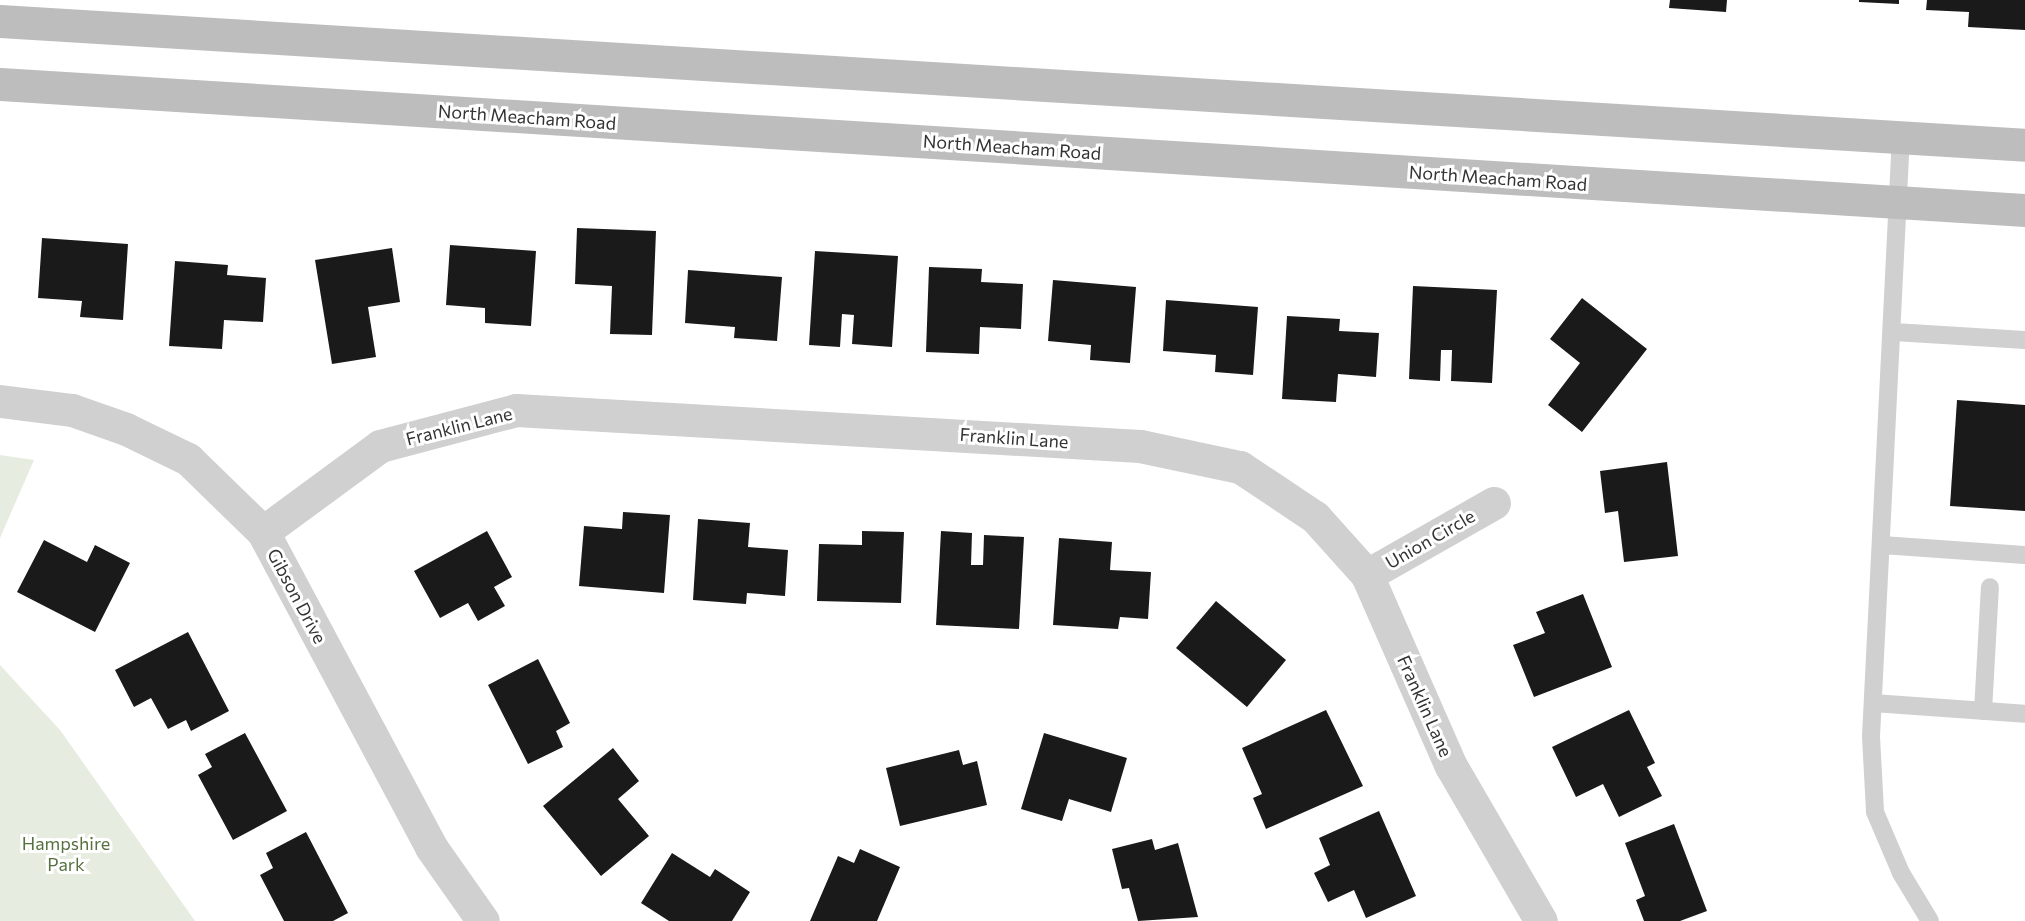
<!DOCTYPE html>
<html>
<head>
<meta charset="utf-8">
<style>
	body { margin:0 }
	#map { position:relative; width:2025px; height:921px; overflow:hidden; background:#fff; font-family:Commissioner,sans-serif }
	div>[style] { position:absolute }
	.green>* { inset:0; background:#e6ecdf }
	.building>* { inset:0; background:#1a1a1a }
	.service>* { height:18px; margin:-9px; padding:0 9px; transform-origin:9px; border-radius:9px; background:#d0d0d0 }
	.minor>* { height:33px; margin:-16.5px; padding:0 16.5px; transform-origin:16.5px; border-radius:16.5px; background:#d0d0d0 }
	.secondary>* { height:33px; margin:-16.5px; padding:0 16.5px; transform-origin:16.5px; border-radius:16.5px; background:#bdbdbd }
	span { translate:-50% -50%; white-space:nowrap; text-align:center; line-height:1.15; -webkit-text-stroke:6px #fff; paint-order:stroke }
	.street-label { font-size:18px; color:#333 }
	.park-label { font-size:18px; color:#56703f }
</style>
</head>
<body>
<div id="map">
	<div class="green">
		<i style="clip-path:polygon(0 455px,34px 460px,0 538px)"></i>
		<i style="clip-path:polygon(0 665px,60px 730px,195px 921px,0 921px)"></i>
	</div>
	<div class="building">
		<i style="clip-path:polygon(1670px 0,1727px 0,1726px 12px,1669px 8px)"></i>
		<i style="clip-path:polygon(1859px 0,1899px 0,1899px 4px,1859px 2px)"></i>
		<i style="clip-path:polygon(1927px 0,2025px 0,2025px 30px,1968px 27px,1969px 12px,1926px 10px)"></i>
		<i style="clip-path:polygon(577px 228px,656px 231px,652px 335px,610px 334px,612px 286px,575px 284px)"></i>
		<i style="clip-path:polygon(42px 238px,128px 244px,123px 320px,80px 317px,82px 301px,38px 298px)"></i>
		<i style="clip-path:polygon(450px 245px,536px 251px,531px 326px,485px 323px,485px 308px,446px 305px)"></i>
		<i style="clip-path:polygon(392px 248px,400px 302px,368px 307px,376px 357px,332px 364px,315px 260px)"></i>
		<i style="clip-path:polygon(815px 251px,898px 256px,892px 347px,852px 344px,854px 315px,842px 314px,840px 347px,809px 345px)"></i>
		<i style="clip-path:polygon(175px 261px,228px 265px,227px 275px,266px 278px,263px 322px,224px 320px,222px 349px,169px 346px)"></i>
		<i style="clip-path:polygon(929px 267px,982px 269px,981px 282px,1023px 284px,1021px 329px,980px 327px,979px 354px,926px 352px)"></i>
		<i style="clip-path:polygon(688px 270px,782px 277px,777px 341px,734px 338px,735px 327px,685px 323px)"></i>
		<i style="clip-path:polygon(1053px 280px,1136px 287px,1130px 363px,1090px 360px,1091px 345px,1048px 341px)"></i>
		<i style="clip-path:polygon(1413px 286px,1497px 290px,1492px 383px,1451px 381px,1452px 350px,1441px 350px,1440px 381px,1409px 379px)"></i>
		<i style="clip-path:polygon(1582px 298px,1647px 349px,1582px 432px,1548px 405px,1580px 363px,1550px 339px)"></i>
		<i style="clip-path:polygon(1166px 300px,1258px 307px,1253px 375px,1215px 372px,1216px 355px,1163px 351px)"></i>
		<i style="clip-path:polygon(1287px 316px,1340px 319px,1339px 331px,1379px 333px,1376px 377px,1338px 374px,1336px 402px,1282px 399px)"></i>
		<i style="clip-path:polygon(1957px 400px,2025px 405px,2025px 511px,1950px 506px)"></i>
		<i style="clip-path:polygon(1667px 462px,1678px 556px,1624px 562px,1618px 511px,1605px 513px,1600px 471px)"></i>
		<i style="clip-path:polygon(623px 512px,670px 515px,664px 593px,579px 586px,584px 526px,622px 529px)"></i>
		<i style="clip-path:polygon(698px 519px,750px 523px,748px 547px,788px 550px,785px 596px,747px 593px,746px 604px,693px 600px)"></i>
		<i style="clip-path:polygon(487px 531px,512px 577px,494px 587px,505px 606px,478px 621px,468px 603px,440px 618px,414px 571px)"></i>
		<i style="clip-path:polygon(862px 531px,904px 532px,901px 603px,817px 601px,819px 544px,862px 545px)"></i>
		<i style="clip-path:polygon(941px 531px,972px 533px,971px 565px,983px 565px,984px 535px,1024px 537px,1019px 629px,936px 625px)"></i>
		<i style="clip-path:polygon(1059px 538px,1112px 542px,1110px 570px,1151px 572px,1148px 619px,1120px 617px,1118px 629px,1053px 625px)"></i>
		<i style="clip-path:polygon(44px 540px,87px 562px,95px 545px,130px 563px,95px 632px,17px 592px)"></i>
		<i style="clip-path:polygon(1583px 594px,1612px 667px,1534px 697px,1513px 645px,1545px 633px,1536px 612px)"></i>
		<i style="clip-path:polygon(1216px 601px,1286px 660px,1247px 707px,1176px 648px)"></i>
		<i style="clip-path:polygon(188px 632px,229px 711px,191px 731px,186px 720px,168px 729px,151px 698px,134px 707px,115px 670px)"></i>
		<i style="clip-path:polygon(538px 659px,570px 723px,556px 731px,563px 747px,528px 764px,488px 685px)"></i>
		<i style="clip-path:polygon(1326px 710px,1363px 786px,1266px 829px,1253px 798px,1262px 794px,1242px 748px)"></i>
		<i style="clip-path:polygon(1629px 710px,1655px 763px,1647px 767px,1662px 796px,1619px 817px,1603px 784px,1576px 797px,1552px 747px)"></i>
		<i style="clip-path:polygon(245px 733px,287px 811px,233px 840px,198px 775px,212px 767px,205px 754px)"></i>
		<i style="clip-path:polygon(1044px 733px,1127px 758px,1111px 812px,1069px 799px,1062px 821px,1021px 809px)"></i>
		<i style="clip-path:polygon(613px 748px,639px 781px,618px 799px,649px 836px,601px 876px,543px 806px)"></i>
		<i style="clip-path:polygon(959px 750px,963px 765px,977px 761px,987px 805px,900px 826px,886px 768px)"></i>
		<i style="clip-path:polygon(1379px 811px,1416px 896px,1366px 918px,1354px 890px,1328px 902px,1314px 873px,1330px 865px,1319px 838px)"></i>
		<i style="clip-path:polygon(1674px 824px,1707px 911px,1680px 921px,1644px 921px,1636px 900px,1645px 896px,1625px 843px)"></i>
		<i style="clip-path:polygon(306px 832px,348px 913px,333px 921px,284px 921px,260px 875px,273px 868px,266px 853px)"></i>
		<i style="clip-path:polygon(1152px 839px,1155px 850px,1178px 843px,1198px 917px,1138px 921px,1129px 888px,1122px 889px,1112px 849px)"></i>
		<i style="clip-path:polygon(860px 849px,900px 867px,877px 921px,810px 921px,838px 856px,854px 863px)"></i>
		<i style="clip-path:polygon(672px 853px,710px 877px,715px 869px,750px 892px,732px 921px,669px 921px,641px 903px)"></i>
	</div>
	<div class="service">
		<i style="left:1901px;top:136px;width:602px;rotate:92.86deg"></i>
		<i style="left:1871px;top:737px;width:75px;rotate:86.9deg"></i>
		<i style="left:1875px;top:812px;width:66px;rotate:66.9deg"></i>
		<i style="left:1901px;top:873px;width:56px;rotate:58.9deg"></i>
		<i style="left:1894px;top:332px;width:131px;rotate:3.5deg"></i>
		<i style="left:1882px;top:545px;width:143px;rotate:4deg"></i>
		<i style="left:1873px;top:703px;width:152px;rotate:4.1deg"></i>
		<i style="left:1983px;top:711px;width:124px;rotate:-86.8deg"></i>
	</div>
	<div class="minor">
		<i style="left:0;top:401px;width:73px;rotate:7.1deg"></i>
		<i style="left:72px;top:410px;width:57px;rotate:19.4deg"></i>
		<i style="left:126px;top:429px;width:69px;rotate:25.8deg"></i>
		<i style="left:188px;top:459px;width:105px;rotate:44.2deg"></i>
		<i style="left:263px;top:532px;width:357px;rotate:61.9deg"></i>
		<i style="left:431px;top:847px;width:90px;rotate:54.9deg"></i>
		<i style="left:263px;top:532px;width:145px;rotate:-36.3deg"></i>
		<i style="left:380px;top:446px;width:141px;rotate:-14.8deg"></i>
		<i style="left:516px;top:410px;width:625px;rotate:3.3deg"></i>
		<i style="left:1140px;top:446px;width:102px;rotate:11.9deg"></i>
		<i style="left:1240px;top:467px;width:90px;rotate:33.7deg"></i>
		<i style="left:1315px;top:517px;width:78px;rotate:48.1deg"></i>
		<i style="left:1367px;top:575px;width:209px;rotate:66.3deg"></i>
		<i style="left:1451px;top:766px;width:179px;rotate:59.9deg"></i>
		<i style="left:1367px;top:575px;width:146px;rotate:-29.6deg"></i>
	</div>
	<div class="secondary">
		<i style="left:0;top:21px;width:2029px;rotate:3.5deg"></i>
		<i style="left:0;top:84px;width:2029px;rotate:3.56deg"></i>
	</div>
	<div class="street-label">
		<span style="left:527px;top:117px;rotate:4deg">North Meacham Road</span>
		<span style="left:1012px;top:147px;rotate:4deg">North Meacham Road</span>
		<span style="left:1498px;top:178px;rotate:4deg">North Meacham Road</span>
		<span style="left:459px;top:426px;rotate:-14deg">Franklin Lane</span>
		<span style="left:1014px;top:438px;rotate:4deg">Franklin Lane</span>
		<span style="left:1430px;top:539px;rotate:-30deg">Union Circle</span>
		<span style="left:297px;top:596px;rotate:62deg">Gibson Drive</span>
		<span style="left:1425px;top:706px;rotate:66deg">Franklin Lane</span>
	</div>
	<div class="park-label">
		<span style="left:66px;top:854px">Hampshire<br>Park</span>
	</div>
</div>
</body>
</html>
